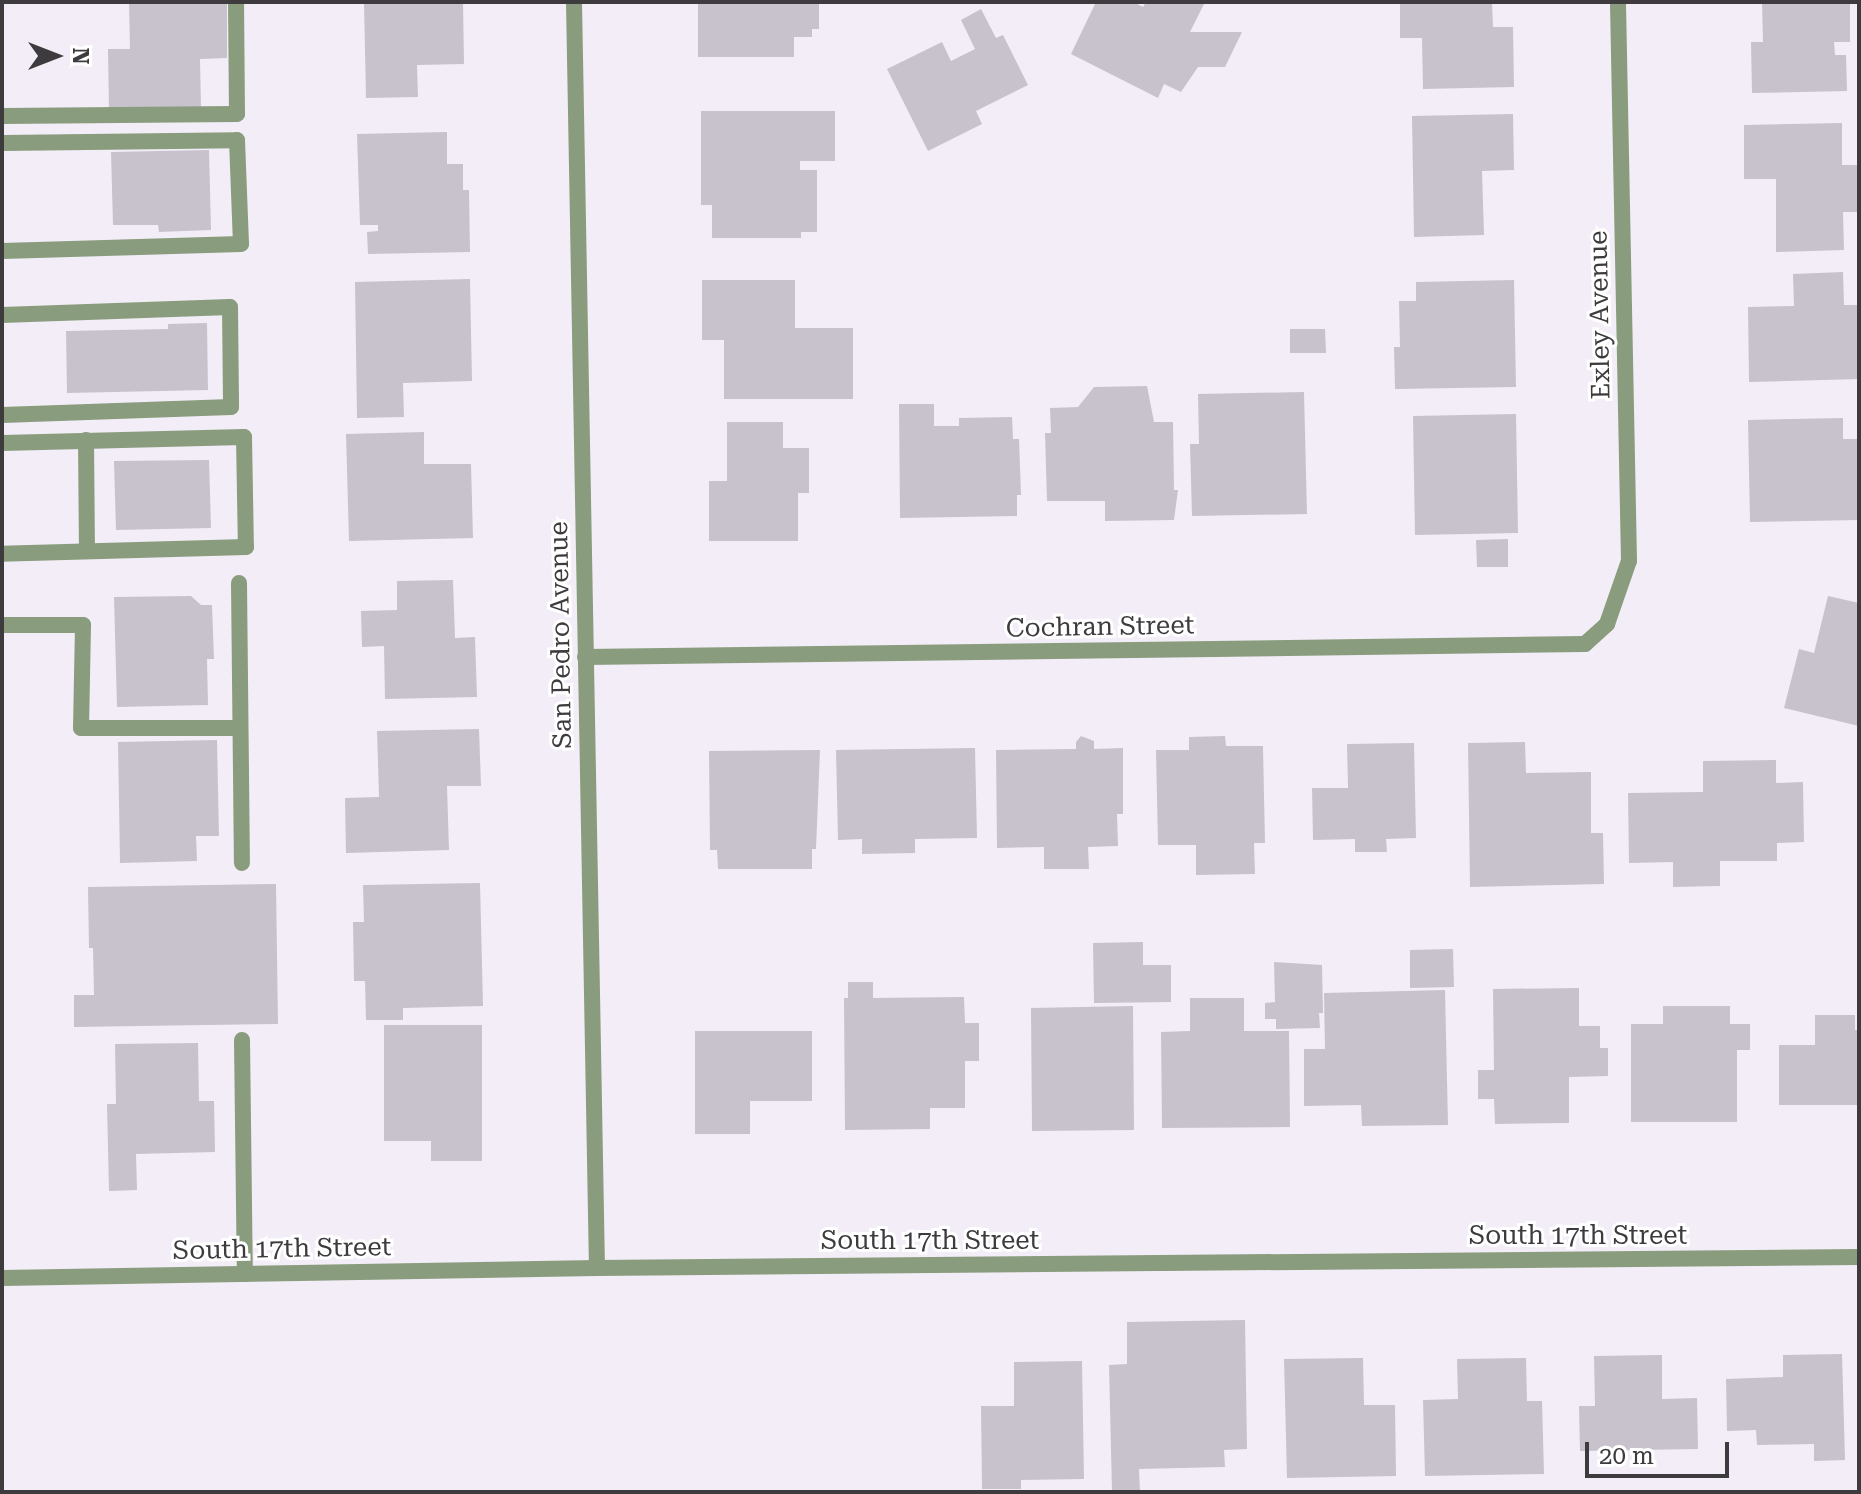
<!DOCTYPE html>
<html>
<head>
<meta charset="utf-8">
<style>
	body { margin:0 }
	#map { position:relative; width:1861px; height:1494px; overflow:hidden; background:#f3edf7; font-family:"Roboto Serif",serif }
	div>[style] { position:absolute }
	.building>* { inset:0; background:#c8c2cc }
	.service>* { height:16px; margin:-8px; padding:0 8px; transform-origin:8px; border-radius:8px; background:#899c7d }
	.minor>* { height:16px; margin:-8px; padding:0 8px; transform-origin:8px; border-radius:8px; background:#899c7d }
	span { translate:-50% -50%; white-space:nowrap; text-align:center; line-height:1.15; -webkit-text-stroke:6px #fff; paint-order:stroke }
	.street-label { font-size:26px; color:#3d3b3e }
	.frame { position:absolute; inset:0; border:4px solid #3d3b3e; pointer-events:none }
	.north { position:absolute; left:16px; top:16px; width:80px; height:80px; -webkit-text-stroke:6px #fff; paint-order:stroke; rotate:90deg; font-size:22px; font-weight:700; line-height:32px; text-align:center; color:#3d3b3e }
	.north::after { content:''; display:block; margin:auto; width:28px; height:36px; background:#3d3b3e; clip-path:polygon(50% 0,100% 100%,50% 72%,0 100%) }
	.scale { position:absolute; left:1585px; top:1442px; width:144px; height:36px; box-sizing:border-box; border:4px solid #3d3b3e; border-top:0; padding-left:10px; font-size:24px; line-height:28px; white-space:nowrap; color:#3d3b3e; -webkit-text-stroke:6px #fff; paint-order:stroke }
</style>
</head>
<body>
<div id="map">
	<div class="building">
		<i style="clip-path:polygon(129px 2px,227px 2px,227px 58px,200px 59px,201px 109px,109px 111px,108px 49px,130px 49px)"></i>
		<i style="clip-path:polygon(364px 2px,463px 2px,464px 64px,417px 65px,418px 97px,366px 98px)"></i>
		<i style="clip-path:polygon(698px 2px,819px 2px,819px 29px,812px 29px,812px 37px,794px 37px,794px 57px,698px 57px)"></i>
		<i style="clip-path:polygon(1096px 2px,1133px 2px,1143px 7px,1146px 2px,1205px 2px,1190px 32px,1242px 32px,1225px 67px,1198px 67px,1181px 92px,1164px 84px,1158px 98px,1071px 54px)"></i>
		<i style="clip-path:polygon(1400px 2px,1492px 2px,1493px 27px,1513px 27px,1514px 87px,1423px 89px,1422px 38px,1400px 38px)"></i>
		<i style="clip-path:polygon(1762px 2px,1850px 2px,1850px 42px,1834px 42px,1835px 55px,1846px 55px,1847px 91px,1752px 93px,1751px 42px,1763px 42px)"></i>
		<i style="clip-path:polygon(981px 9px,996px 38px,1003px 35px,1028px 85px,976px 111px,982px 124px,928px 151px,887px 69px,942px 42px,951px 61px,975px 49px,961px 20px)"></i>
		<i style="clip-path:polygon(701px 111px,835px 111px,835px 161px,800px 161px,800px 170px,817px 170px,817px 232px,801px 232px,801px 238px,712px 238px,712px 205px,701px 205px)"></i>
		<i style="clip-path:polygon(1513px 114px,1514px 170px,1482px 171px,1484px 235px,1414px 237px,1412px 116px)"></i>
		<i style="clip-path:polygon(1842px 123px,1842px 165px,1859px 165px,1859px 212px,1843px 212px,1844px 250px,1776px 252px,1776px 179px,1744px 179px,1744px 125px)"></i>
		<i style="clip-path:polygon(447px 132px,447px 164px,463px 164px,463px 190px,469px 190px,470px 252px,368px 254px,367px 232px,378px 231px,378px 225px,360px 225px,357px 134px)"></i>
		<i style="clip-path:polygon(209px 150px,211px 230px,159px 232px,158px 225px,113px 225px,111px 152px)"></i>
		<i style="clip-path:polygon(1843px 272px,1844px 305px,1859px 305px,1859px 379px,1749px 382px,1748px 307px,1794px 306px,1793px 274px)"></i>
		<i style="clip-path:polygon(470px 279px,472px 381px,403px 383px,404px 417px,357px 418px,355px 282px)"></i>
		<i style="clip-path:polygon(702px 280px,795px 280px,795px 328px,853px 328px,853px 399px,724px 399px,724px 340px,702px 340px)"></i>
		<i style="clip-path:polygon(1514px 280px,1516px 387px,1395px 389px,1394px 347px,1400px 347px,1399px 301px,1416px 301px,1416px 282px)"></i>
		<i style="clip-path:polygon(207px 323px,208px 390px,67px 393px,66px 331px,168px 329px,168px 324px)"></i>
		<i style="clip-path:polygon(1290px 329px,1325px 329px,1326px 353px,1290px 353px)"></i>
		<i style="clip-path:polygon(1147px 386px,1154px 422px,1173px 422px,1174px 490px,1178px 490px,1174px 520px,1105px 521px,1105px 501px,1047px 501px,1045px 433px,1051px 433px,1050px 408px,1078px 407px,1094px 387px)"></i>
		<i style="clip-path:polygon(1304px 392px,1307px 514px,1192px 516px,1190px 444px,1199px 444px,1198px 394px)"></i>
		<i style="clip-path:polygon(899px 404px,934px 404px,934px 426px,959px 426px,959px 418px,1012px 417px,1013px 439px,1019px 439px,1021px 495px,1017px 495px,1017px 516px,900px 518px)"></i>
		<i style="clip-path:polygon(1516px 414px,1518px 533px,1415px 535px,1413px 416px)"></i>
		<i style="clip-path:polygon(1843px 418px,1843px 439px,1859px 439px,1859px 520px,1750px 522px,1748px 420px)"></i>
		<i style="clip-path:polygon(727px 422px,783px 422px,783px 448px,809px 448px,809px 493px,798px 493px,798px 541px,709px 541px,709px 481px,727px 481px)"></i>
		<i style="clip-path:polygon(424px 432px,424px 464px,471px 464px,473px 538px,349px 541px,346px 434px)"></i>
		<i style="clip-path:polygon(209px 460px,211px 528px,116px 530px,114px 461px)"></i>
		<i style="clip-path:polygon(1508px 539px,1508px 567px,1477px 567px,1476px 540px)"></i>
		<i style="clip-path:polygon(453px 580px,455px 638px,475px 637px,477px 697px,385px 699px,384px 646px,362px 647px,361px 611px,397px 610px,397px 581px)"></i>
		<i style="clip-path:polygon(191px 596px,201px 605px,212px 605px,214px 659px,207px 659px,208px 705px,117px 707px,114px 597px)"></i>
		<i style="clip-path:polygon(1828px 596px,1859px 603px,1859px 726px,1784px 708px,1799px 649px,1814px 653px)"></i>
		<i style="clip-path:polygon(479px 729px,481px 786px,447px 786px,449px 850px,346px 853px,345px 798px,379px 797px,377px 731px)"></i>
		<i style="clip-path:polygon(1081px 736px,1094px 741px,1094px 749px,1123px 748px,1123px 814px,1117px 814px,1118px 846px,1088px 847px,1089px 869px,1044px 869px,1044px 847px,997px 848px,996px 750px,1076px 749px,1076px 742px)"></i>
		<i style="clip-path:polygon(1225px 736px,1226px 746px,1263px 746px,1265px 843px,1254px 843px,1255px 874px,1196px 875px,1196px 845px,1158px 845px,1156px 750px,1189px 750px,1189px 737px)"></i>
		<i style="clip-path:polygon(217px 740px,219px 836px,196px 836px,197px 861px,120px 863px,118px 742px)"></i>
		<i style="clip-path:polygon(1525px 742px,1526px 773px,1591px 772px,1591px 833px,1603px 833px,1604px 884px,1470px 887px,1468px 743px)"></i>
		<i style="clip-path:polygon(1414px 743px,1416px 838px,1386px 839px,1387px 852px,1355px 852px,1355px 839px,1313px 840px,1312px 788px,1348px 788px,1347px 744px)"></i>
		<i style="clip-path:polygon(975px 748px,977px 838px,915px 839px,915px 853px,862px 854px,862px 839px,838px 840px,836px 750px)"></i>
		<i style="clip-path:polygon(820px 750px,816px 849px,812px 849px,812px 869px,718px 869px,717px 850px,710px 850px,709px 751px)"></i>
		<i style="clip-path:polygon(1776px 760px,1776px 783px,1803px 782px,1804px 842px,1777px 843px,1777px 861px,1720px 861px,1720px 886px,1673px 887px,1673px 862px,1629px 863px,1628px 793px,1703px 792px,1703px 761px)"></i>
		<i style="clip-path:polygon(480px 883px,483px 1006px,403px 1008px,403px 1020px,366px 1020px,365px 981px,354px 981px,353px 922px,364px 922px,363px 885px)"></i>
		<i style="clip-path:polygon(276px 884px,278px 1024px,74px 1027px,74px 995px,94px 995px,93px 948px,89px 948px,88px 887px)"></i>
		<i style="clip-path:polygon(1143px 942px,1143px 965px,1171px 965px,1171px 1002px,1094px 1003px,1093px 943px)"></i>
		<i style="clip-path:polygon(1453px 949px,1454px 987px,1410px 988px,1410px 950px)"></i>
		<i style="clip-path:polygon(1274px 962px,1322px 965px,1323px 1013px,1319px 1013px,1320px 1028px,1276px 1029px,1276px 1019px,1265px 1019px,1265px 1003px,1275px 1002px)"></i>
		<i style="clip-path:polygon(848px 982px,873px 982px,873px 998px,964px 997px,965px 1023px,979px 1023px,979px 1061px,965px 1061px,965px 1108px,930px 1108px,930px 1129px,845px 1130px,844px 998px,848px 998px)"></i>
		<i style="clip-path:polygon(1579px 988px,1579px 1026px,1600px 1026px,1600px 1048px,1608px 1048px,1608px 1076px,1569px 1077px,1569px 1123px,1495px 1124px,1494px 1099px,1478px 1099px,1478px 1070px,1494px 1070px,1493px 989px)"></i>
		<i style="clip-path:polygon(1445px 990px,1448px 1125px,1362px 1126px,1361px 1105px,1304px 1106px,1304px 1049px,1325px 1049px,1324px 993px)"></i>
		<i style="clip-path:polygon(1190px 998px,1244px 998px,1244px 1031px,1289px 1031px,1290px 1127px,1162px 1128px,1161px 1032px,1190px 1031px)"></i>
		<i style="clip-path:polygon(1133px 1006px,1134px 1130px,1032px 1131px,1031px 1008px)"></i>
		<i style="clip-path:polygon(1663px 1006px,1730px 1006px,1730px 1024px,1750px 1024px,1750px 1050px,1737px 1050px,1737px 1122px,1631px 1122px,1631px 1024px,1663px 1024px)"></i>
		<i style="clip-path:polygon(1815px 1015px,1855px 1015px,1855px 1030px,1859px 1030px,1859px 1105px,1779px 1105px,1779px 1045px,1815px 1045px)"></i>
		<i style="clip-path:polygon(384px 1025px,482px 1025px,482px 1161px,431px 1161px,431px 1141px,384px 1141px)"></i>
		<i style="clip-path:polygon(695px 1031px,812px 1031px,812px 1101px,750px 1101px,750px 1134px,695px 1134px)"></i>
		<i style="clip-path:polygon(198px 1043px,199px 1101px,214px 1101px,215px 1152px,136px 1154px,137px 1190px,109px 1191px,107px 1104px,116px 1104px,115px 1044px)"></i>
		<i style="clip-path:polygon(1245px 1320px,1247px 1449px,1224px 1450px,1225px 1467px,1139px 1469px,1140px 1492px,1112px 1492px,1109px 1365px,1127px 1364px,1127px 1322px)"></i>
		<i style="clip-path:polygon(1842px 1354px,1845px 1460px,1814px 1461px,1814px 1444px,1757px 1445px,1756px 1430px,1727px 1431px,1726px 1379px,1783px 1377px,1783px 1355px)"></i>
		<i style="clip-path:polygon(1662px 1355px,1662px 1399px,1697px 1398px,1698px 1449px,1580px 1451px,1579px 1406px,1595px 1406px,1594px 1356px)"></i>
		<i style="clip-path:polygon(1363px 1358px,1364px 1405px,1395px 1405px,1396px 1476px,1287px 1478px,1284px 1359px)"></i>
		<i style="clip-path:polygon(1526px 1358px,1527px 1401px,1542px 1401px,1544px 1474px,1425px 1476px,1423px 1400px,1458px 1399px,1457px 1359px)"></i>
		<i style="clip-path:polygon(1082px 1361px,1084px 1479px,1021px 1480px,1021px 1489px,982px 1489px,981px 1406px,1014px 1406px,1014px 1362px)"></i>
	</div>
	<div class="service">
		<i style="left:2px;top:116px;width:235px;rotate:-0.5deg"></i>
		<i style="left:237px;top:114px;width:112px;rotate:-90.5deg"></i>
		<i style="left:2px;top:143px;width:235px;rotate:-0.7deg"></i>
		<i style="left:237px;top:140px;width:104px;rotate:87.8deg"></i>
		<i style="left:241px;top:244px;width:239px;rotate:178.3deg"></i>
		<i style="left:2px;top:315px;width:228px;rotate:-2deg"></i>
		<i style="left:230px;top:307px;width:100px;rotate:89.4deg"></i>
		<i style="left:231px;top:407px;width:229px;rotate:178deg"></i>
		<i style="left:86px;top:440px;width:111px;rotate:89.5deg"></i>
		<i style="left:2px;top:443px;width:242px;rotate:-1.4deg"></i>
		<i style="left:244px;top:437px;width:110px;rotate:89deg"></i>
		<i style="left:246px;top:547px;width:244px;rotate:178.4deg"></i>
		<i style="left:239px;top:583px;width:280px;rotate:89.4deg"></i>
		<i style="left:2px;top:625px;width:81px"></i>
		<i style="left:83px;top:625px;width:103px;rotate:91.1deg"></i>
		<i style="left:81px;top:728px;width:159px"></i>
		<i style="left:242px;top:1040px;width:234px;rotate:89.3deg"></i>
	</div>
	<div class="minor">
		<i style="left:574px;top:2px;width:1266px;rotate:88.96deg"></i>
		<i style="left:585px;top:657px;width:1000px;rotate:-0.74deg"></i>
		<i style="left:1585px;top:644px;width:30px;rotate:-42deg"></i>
		<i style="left:1607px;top:624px;width:67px;rotate:-70.8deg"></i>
		<i style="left:1629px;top:561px;width:559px;rotate:-91.13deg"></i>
		<i style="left:2px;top:1278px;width:595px;rotate:-0.96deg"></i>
		<i style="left:597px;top:1268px;width:1262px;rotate:-0.5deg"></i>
	</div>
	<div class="street-label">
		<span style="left:1600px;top:315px;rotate:-91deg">Exley Avenue</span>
		<span style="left:1100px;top:627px;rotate:-1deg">Cochran Street</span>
		<span style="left:561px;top:635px;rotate:-91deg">San Pedro Avenue</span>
		<span style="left:1578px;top:1236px">South 17th Street</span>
		<span style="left:930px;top:1241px">South 17th Street</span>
		<span style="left:282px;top:1249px;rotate:-1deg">South 17th Street</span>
	</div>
	<div class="frame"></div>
	<div class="north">N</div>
	<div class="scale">20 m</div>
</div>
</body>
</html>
